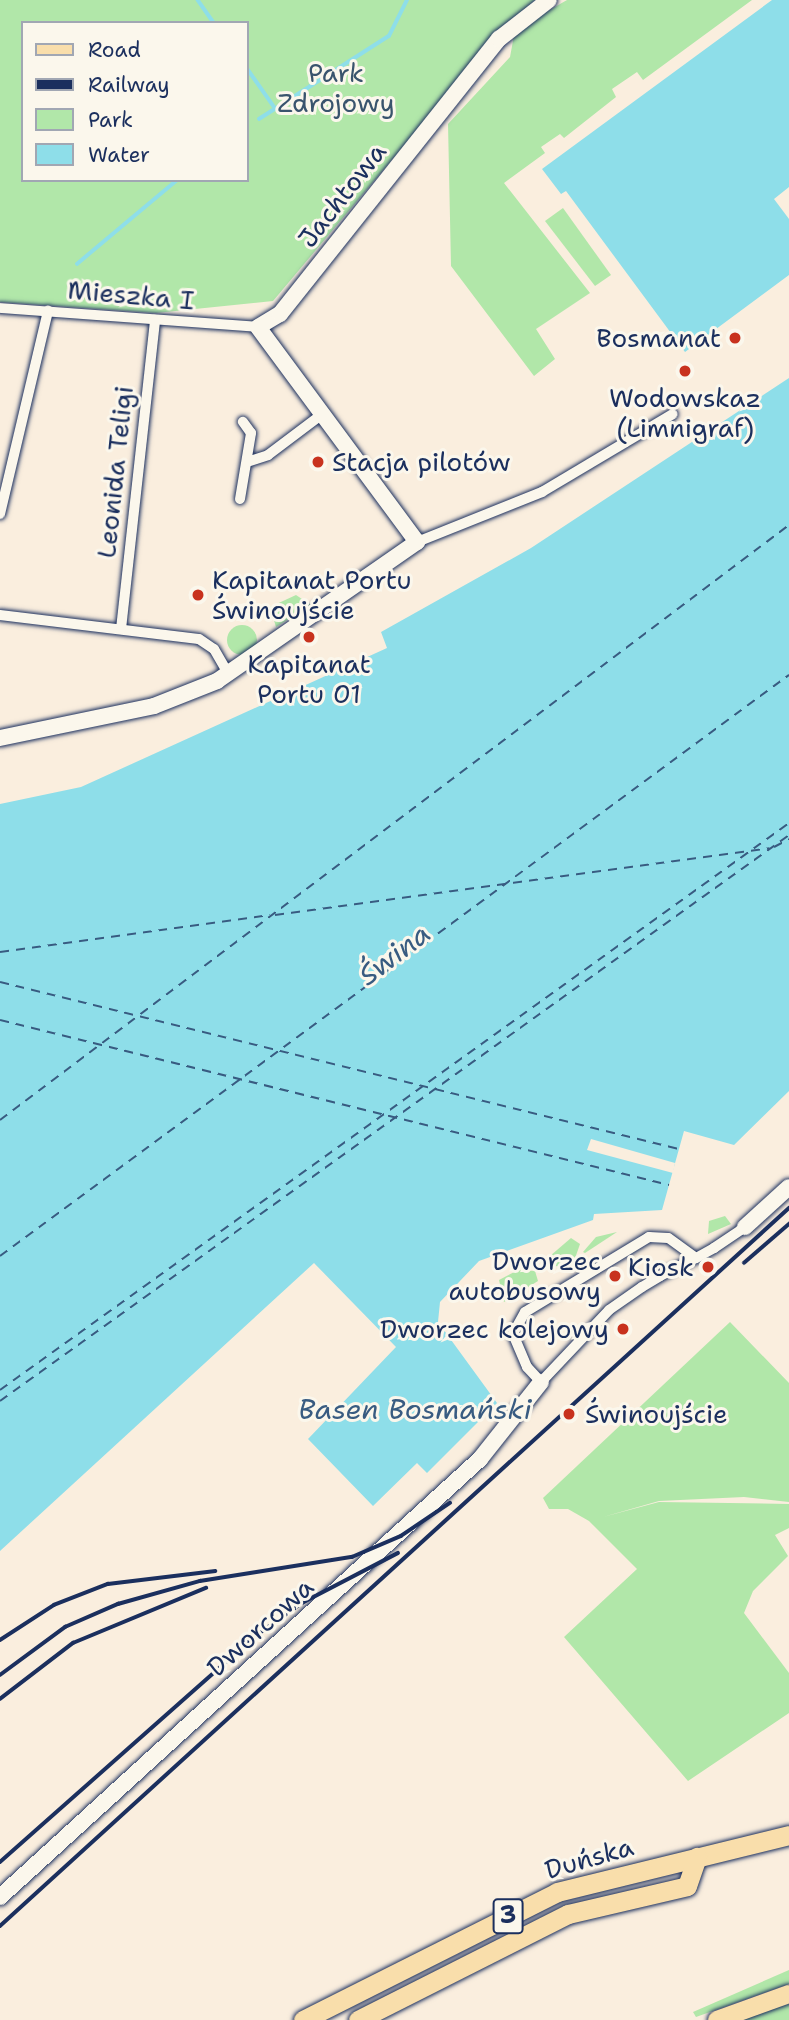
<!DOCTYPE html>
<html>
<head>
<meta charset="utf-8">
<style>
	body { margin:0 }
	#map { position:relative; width:789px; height:2020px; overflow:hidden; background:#faeede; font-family:"Shantell Sans",sans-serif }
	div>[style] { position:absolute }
	.green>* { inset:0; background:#b1e7a9 }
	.round { border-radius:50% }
	.water>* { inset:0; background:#8edee9 }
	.pier>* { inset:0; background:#faeede }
	.stream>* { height:3.5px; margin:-1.75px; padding:0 1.75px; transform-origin:1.75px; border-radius:1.75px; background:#8edee9 }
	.ferry>* { height:2px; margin-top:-1px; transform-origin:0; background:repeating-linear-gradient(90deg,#385b81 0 9px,transparent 0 16px) }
	.roads { filter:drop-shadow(0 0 2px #1b2f5e) drop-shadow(0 0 2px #1b2f5e) }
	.street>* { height:10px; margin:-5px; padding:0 5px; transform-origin:5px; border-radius:5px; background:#fbf7ec }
	.secondary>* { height:16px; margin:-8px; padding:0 8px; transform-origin:8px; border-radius:8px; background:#fbf7ec }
	.primary>* { height:18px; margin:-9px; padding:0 9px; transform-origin:9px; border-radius:9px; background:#f9deab }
	.highway>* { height:19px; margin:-9.5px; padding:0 9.5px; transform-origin:9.5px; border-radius:9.5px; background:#f9deab }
	.rail>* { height:3.5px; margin:-1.75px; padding:0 1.75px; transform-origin:1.75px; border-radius:1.75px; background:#1b2f5e }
	.dots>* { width:19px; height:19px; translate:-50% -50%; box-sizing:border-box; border:4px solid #fbf7ec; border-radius:50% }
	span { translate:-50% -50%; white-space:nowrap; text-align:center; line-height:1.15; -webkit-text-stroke:6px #fbf7ec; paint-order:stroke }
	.shield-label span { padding:2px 5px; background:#fbf7ec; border:2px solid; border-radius:5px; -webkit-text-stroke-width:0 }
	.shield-label { font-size:24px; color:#1b2f5e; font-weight:700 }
	.park-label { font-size:26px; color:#39546d }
	.street-label { font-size:26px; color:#1b2f5e }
	.poi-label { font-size:26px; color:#1b2f5e }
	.right { translate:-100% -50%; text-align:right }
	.left { translate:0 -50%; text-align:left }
	.water-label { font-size:28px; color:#385b81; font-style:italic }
	.legend { position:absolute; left:21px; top:21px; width:228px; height:161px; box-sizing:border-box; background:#fbf7ec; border:2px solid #a1a7b3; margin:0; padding:9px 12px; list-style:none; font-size:21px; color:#1b2f5e }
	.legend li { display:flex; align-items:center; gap:14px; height:35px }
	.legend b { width:35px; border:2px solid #a1a7b3 }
</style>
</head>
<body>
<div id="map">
	<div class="green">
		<i style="clip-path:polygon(evenodd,0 0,535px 0,501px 30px,273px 301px,156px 313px,0 302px,0 0,23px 23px,247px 23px,247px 180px,23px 180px,23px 23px)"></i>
		<i style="clip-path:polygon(567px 0,752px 0,643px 80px,637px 72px,612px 89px,616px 97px,564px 138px,560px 134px,541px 147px,545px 153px,504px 183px,590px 293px,536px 329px,555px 359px,534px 376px,451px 266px,448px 124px,510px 57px,515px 30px)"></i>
		<i style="clip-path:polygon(563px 208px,611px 275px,595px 286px,545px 221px)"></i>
		<i style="clip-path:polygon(296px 595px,311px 605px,276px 627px,270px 607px)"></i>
		<i class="round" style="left:227px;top:625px;width:30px;height:30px"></i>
		<i style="clip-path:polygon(725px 1216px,731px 1224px,708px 1234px,709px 1221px)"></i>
		<i style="clip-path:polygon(617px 1232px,585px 1253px,583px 1252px,596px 1237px)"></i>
		<i style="clip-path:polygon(571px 1238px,580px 1244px,572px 1267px,554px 1266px,550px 1256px)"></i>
		<i style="clip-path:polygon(518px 1270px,535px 1271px,538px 1281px,504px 1302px,499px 1280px)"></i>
		<i style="clip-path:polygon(730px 1322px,789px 1383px,789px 1502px,744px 1497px,659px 1501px,603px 1517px,659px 1502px,789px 1504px,789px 1528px,775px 1535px,788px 1556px,753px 1591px,744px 1613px,789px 1673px,789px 1713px,688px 1781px,564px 1637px,637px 1569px,589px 1521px,568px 1509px,549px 1509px,543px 1498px)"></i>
		<i style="clip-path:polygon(789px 1970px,789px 1984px,696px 2017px,693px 2012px)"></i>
		<i style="clip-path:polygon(789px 2004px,789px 2020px,743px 2020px,766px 2011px)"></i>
	</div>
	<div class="water">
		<i style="clip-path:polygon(772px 0,789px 0,789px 187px,774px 199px,789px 219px,789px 275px,685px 352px,566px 191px,561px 194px,542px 169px)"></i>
		<i style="clip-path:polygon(789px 378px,789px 1091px,734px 1145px,684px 1131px,662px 1210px,594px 1214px,593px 1220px,479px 1261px,440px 1302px,438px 1322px,497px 1403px,427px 1473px,417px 1463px,373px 1506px,308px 1439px,396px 1347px,314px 1263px,0 1551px,0 804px,81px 787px,387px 648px,381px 632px,531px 548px)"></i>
	</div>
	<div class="pier">
		<i style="clip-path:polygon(591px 1139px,675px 1163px,673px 1173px,587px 1150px)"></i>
	</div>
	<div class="stream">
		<i style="left:198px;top:0;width:28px;rotate:55deg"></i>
		<i style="left:247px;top:68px;width:49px;rotate:55deg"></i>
		<i style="left:259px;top:119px;width:154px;rotate:-32.6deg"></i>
		<i style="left:389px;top:36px;width:40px;rotate:-63.4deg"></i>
		<i style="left:77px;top:264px;width:131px;rotate:-40deg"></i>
	</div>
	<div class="ferry">
		<i style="left:774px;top:847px;width:17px;rotate:-28deg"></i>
		<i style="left:275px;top:915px;width:499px;rotate:-7.7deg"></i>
		<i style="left:0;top:952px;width:272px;rotate:-7.8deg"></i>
		<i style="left:0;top:982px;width:699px;rotate:13.82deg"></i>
		<i style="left:0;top:1020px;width:689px;rotate:13.85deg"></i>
		<i style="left:0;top:1120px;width:988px;rotate:-37.02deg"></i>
		<i style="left:0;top:1256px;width:980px;rotate:-36.37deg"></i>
		<i style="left:0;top:1390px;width:972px;rotate:-35.7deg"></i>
		<i style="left:0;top:1401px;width:971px;rotate:-35.65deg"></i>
	</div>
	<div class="roads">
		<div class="street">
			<i style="left:0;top:308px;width:259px;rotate:4.2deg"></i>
			<i style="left:247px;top:462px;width:22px;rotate:-18deg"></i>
			<i style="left:268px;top:455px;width:66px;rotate:-37deg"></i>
			<i style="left:240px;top:499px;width:67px;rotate:-80.5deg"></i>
			<i style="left:251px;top:433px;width:14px;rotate:-126deg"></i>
			<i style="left:0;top:514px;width:209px;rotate:-76.7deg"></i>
			<i style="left:417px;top:542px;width:135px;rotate:-21.8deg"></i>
			<i style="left:542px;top:492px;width:152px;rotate:-30.8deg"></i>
			<i style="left:0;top:615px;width:200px;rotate:6.9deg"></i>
			<i style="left:199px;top:639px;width:18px;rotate:34deg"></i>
			<i style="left:214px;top:649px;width:30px;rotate:60deg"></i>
			<i style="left:121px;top:629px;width:311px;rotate:-83.7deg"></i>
			<i style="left:696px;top:1258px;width:34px;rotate:-144deg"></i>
			<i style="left:668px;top:1238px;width:19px;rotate:-177deg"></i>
			<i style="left:649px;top:1237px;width:145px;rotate:148.8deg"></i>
			<i style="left:525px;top:1312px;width:25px;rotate:119deg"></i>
			<i style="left:513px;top:1334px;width:36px;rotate:67deg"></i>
			<i style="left:527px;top:1367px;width:21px;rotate:47deg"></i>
			<i style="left:541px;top:1382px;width:99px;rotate:-46.6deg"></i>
			<i style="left:609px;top:1310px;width:40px;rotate:-34.9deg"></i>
			<i style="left:642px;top:1287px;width:21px;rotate:-31deg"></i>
			<i style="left:660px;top:1276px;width:40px;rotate:-26.6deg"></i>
			<i style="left:696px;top:1258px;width:21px;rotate:-29deg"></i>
			<i style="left:714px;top:1248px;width:37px;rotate:-34deg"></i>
		</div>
		<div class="secondary">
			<i style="left:0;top:738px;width:157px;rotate:-11.7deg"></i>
			<i style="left:154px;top:706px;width:68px;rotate:-21.6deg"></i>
			<i style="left:217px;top:681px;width:244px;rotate:-34.8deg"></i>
			<i style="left:417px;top:542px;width:267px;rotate:-126.5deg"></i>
			<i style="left:258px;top:327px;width:26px;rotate:-31deg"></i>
			<i style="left:280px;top:314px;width:352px;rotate:-51.5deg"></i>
			<i style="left:499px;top:39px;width:63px;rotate:-38deg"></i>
			<i style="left:745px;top:1227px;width:59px;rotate:-42.3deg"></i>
			<i style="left:0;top:1897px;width:650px;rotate:-42.38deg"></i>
			<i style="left:480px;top:1459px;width:98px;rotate:-51.6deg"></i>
		</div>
		<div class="primary">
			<i style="left:717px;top:2020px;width:77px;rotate:-19.9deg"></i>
		</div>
		<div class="highway">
			<i style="left:303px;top:2020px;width:284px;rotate:-26.7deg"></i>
			<i style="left:557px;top:1892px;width:239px;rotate:-13.8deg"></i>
			<i style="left:358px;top:2020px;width:235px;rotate:-26.8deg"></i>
			<i style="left:568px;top:1914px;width:122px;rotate:-13.2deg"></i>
			<i style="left:687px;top:1886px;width:31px;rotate:-71deg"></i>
		</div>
	</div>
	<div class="rail">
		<i style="left:744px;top:1263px;width:60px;rotate:-40.9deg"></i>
		<i style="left:0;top:1640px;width:64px;rotate:-32.9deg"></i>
		<i style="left:54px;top:1605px;width:58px;rotate:-21.3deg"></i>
		<i style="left:108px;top:1584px;width:108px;rotate:-6.9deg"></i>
		<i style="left:0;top:1675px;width:81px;rotate:-36.4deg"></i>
		<i style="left:65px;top:1627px;width:58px;rotate:-23.5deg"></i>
		<i style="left:118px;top:1604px;width:85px;rotate:-15.7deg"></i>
		<i style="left:200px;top:1581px;width:154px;rotate:-9deg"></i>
		<i style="left:352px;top:1557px;width:53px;rotate:-23.2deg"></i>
		<i style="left:401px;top:1536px;width:59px;rotate:-34deg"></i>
		<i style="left:0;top:1699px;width:92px;rotate:-37.5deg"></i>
		<i style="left:73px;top:1643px;width:144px;rotate:-22.5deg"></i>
		<i style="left:0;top:1862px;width:339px;rotate:-41.5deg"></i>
		<i style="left:254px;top:1637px;width:59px;rotate:-35.3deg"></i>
		<i style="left:302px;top:1603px;width:108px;rotate:-27.5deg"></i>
		<i style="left:0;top:1926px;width:1067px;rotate:-42.3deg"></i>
	</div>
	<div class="dots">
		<i style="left:735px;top:338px;background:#c8321e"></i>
		<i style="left:685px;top:371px;background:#c8321e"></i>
		<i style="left:318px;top:462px;background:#c8321e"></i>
		<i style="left:198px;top:595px;background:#c8321e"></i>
		<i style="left:309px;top:637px;background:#c8321e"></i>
		<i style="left:708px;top:1267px;background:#c8321e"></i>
		<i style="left:615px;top:1276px;background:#c8321e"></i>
		<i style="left:623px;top:1329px;background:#c8321e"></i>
		<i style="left:569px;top:1414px;background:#c8321e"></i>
	</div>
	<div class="shield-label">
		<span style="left:508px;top:1916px">3</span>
	</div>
	<div class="park-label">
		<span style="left:336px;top:88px">Park<br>Zdrojowy</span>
	</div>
	<div class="street-label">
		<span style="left:342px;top:195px;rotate:-52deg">Jachtowa</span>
		<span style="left:131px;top:295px;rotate:5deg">Mieszka I</span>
		<span style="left:115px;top:472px;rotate:-84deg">Leonida Teligi</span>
		<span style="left:260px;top:1627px;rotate:-42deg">Dworcowa</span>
		<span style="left:589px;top:1858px;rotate:-16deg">Duńska</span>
	</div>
	<div class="poi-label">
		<span class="right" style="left:721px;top:338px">Bosmanat</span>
		<span style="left:685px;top:413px">Wodowskaz<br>(Limnigraf)</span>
		<span class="left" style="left:332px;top:462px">Stacja pilotów</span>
		<span class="left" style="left:212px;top:595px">Kapitanat Portu<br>Świnoujście</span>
		<span style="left:309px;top:679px">Kapitanat<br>Portu 01</span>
		<span class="right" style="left:601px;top:1276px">Dworzec<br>autobusowy</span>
		<span class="right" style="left:694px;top:1267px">Kiosk</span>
		<span class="right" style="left:609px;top:1329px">Dworzec kolejowy</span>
		<span class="left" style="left:585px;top:1414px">Świnoujście</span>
	</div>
	<div class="water-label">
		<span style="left:394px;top:954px;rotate:-37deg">Świna</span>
		<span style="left:415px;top:1409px">Basen Bosmański</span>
	</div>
	<ul class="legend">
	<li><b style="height:9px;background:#f9deab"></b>Road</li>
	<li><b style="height:9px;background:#1b2f5e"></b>Railway</li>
	<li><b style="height:19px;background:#b1e7a9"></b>Park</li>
	<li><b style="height:19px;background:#8edee9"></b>Water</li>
	</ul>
</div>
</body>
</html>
